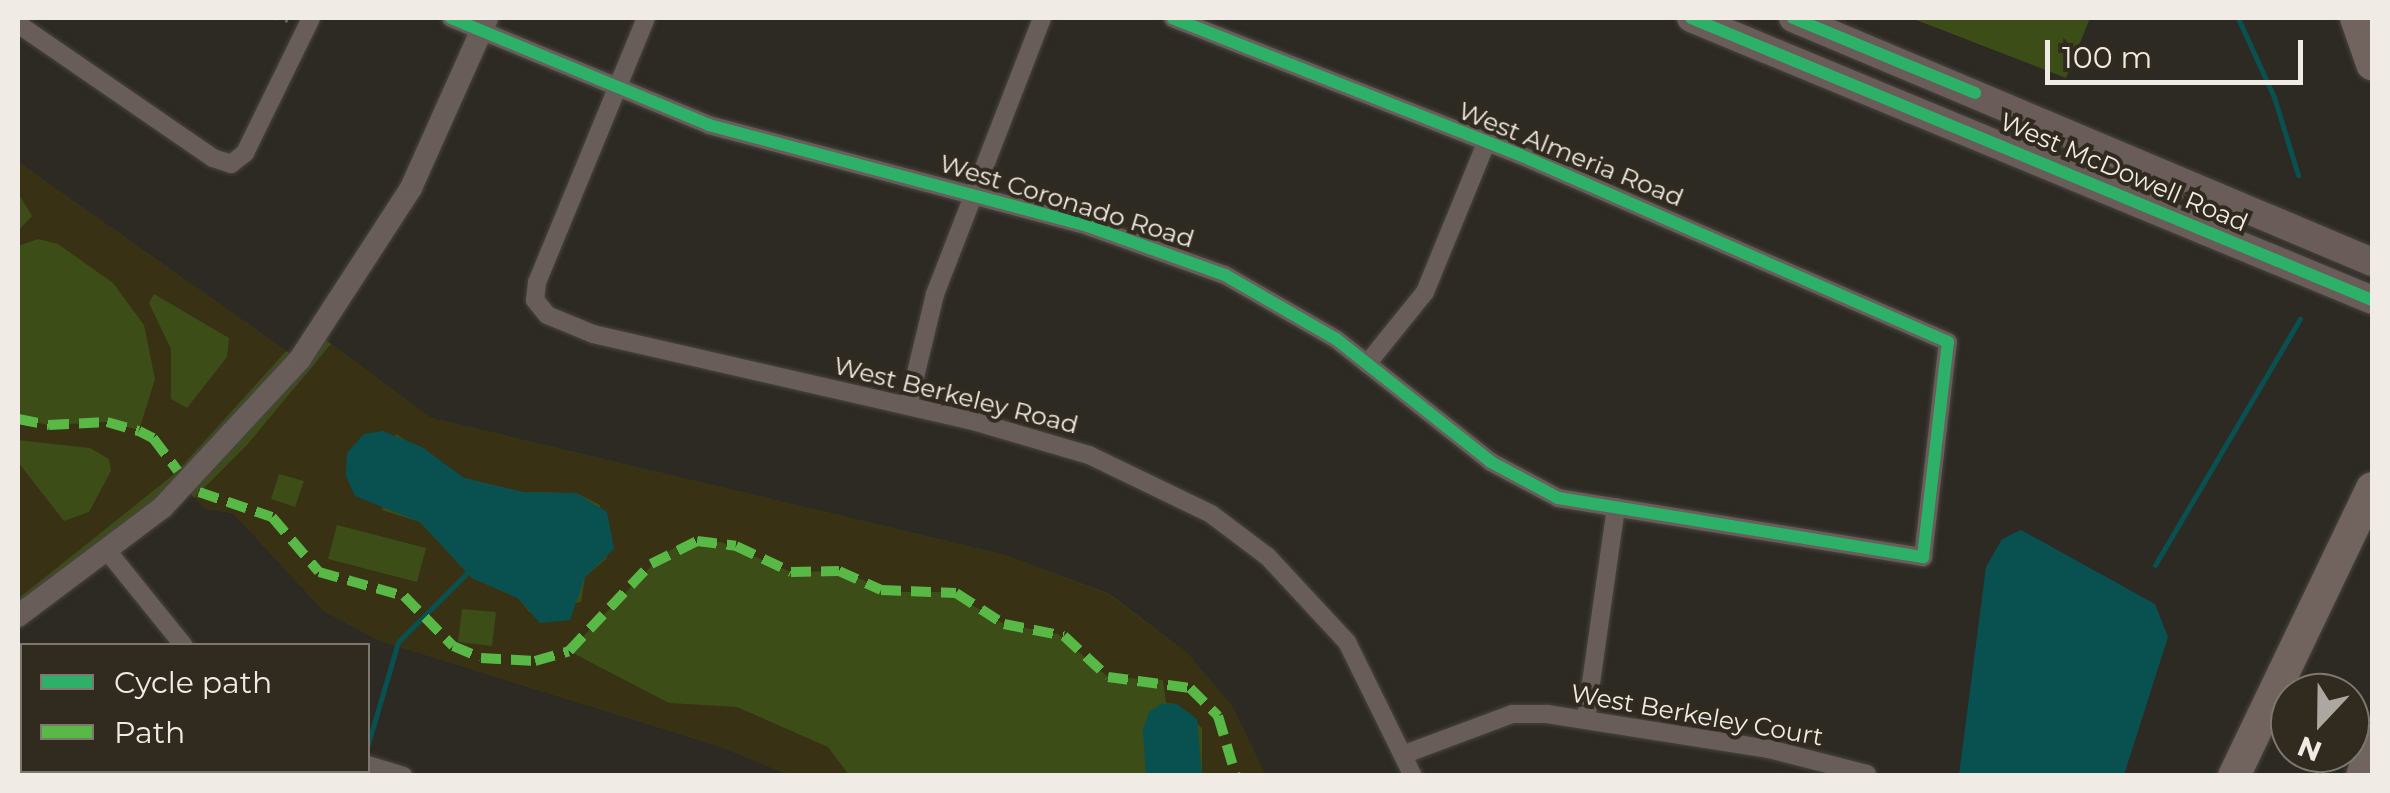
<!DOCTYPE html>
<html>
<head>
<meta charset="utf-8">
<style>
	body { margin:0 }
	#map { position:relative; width:2390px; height:793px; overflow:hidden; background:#2d2923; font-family:Montserrat,sans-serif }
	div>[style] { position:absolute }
	.green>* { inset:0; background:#3d4d18 }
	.sand>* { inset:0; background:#383113 }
	.water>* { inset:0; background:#095150 }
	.stream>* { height:5px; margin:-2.5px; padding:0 2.5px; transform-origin:2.5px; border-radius:2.5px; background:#095150 }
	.path>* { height:2.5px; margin-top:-1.25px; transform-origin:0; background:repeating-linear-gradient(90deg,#68605d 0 2.5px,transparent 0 10.5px) }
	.roads { filter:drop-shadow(0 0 2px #47443f) drop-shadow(0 0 2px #47443f) }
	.minor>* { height:18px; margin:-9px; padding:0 9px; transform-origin:9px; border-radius:9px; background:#695d5a }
	.tertiary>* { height:22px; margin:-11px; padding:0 11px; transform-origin:11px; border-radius:11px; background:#695d5a }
	.primary>* { height:28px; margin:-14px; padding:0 14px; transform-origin:14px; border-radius:14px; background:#695c59 }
	.motorway>* { height:32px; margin:-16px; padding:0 16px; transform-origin:16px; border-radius:16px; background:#71635e }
	.quiet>* { height:10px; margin-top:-5px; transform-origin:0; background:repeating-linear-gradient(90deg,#58b947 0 20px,transparent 0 30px) }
	.cycleway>* { height:12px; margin:-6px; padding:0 6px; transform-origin:6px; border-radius:6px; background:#2db169 }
	span { translate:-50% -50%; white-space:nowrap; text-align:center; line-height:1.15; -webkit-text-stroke:8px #312a1f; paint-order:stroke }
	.street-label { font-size:25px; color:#f0ece5 }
	.frame { position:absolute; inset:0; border:20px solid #f0ece5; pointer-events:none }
	.legend { position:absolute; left:20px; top:643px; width:350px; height:130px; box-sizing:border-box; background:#312a1f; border:2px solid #7d786e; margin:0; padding:12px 18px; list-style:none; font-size:30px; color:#f0ece5 }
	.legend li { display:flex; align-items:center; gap:20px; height:50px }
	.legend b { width:50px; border:2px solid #7d786e }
	.north { position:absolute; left:2270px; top:673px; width:100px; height:100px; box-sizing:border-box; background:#312a1f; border:2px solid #7d786e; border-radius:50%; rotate:202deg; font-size:28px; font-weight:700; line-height:40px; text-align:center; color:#f0ece5 }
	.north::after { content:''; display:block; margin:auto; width:35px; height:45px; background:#aca8a1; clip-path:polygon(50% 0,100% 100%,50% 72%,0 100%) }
	.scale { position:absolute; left:2045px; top:40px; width:258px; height:45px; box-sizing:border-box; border:5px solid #f0ece5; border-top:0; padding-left:12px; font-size:30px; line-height:35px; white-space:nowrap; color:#f0ece5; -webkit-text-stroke:8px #312a1f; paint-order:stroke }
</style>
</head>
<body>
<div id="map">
	<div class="green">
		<i style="clip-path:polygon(1911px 18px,2090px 18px,2066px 78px)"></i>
		<i style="clip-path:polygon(18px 162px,286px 351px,300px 359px,319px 335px,431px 418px,1005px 555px,1109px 594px,1187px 653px,1232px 706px,1265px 775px,790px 775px,719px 746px,378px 640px,324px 611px,233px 513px,206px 509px,183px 487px,18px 616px)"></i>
	</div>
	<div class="sand">
		<i style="clip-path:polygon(evenodd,18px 162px,286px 351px,178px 471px,18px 599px,18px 462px,64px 521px,89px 512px,111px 471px,109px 459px,90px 448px,18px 440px,18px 419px,49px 425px,107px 422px,139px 430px,155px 379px,144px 325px,113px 283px,58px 244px,38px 239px,18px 246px,18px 231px,32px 216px,18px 193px,18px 162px,154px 294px,229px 338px,227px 357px,187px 408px,171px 399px,171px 349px,149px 303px,154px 294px)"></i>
		<i style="clip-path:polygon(evenodd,331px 344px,431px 418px,1005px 555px,1108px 594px,1187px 653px,1232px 706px,1265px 775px,1202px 775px,1202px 728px,1177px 704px,1166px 703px,1163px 680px,1108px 677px,1058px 634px,1004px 624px,950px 592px,895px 592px,839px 571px,791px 572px,721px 542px,682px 544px,663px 554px,569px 651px,669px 703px,737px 707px,828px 747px,849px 775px,790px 775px,719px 746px,378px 640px,324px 611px,233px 513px,206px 509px,194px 498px,247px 445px,331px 344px,396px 434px,464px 478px,523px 492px,576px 493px,600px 505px,607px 558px,585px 577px,581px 602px,529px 612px,518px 598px,472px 578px,420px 522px,382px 510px,396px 434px,331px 344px,279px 474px,304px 481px,295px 507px,271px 499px,279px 474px,331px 344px,337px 525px,426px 548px,417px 582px,328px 559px,337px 525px,331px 344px,462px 609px,496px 612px,492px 646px,458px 642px,462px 609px)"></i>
	</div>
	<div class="water">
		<i style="clip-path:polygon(383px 431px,422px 447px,464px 478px,523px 492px,576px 493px,607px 512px,614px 549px,585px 577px,570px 620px,540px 623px,518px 598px,472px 578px,420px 522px,355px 496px,346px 476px,347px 453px,364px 434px)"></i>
		<i style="clip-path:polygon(2021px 530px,2155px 604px,2168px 637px,2124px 775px,1959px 775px,1986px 567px,2002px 539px)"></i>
		<i style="clip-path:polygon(1161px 704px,1177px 704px,1197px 719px,1202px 775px,1146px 775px,1143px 730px,1149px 712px)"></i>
	</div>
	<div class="stream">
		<i style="left:2238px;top:18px;width:87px;rotate:65.5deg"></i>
		<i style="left:2274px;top:97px;width:82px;rotate:72.9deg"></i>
		<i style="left:2155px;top:565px;width:286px;rotate:-59.5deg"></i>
		<i style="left:368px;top:744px;width:106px;rotate:-73.6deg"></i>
		<i style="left:398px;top:642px;width:98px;rotate:-45deg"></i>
	</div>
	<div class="path">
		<i style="left:275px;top:18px;width:17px;rotate:13deg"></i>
	</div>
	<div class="roads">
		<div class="minor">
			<i style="left:451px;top:18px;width:279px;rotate:22.5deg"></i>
			<i style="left:709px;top:125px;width:392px;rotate:14.9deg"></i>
			<i style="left:1088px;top:226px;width:145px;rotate:19.7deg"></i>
			<i style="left:1225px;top:275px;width:128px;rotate:30deg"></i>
			<i style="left:1336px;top:339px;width:198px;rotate:38.4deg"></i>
			<i style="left:1491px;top:462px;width:76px;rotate:28.2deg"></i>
			<i style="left:1558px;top:498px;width:370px;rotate:9.2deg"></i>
			<i style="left:1923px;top:557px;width:216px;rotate:-83.4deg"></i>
			<i style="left:1948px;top:342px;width:467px;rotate:-156.4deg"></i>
			<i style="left:1520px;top:155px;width:373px;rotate:-158.5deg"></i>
			<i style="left:646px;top:18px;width:286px;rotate:112.4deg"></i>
			<i style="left:537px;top:282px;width:18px;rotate:96deg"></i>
			<i style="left:535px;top:300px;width:19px;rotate:51deg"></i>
			<i style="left:547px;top:315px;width:50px;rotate:22.4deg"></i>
			<i style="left:593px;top:334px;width:393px;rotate:12.9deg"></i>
			<i style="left:976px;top:422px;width:118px;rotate:16.3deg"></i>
			<i style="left:1089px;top:455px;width:136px;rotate:25.8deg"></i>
			<i style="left:1211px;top:514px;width:71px;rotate:37deg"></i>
			<i style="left:1268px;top:557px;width:116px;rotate:47.1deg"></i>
			<i style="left:1347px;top:642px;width:149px;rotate:63.8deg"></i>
			<i style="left:18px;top:24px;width:237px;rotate:34.5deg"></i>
			<i style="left:213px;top:158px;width:19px;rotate:18deg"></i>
			<i style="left:231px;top:164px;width:18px;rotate:-38deg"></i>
			<i style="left:245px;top:153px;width:150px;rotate:-63.9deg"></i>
			<i style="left:1367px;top:364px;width:92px;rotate:-51.1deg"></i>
			<i style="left:1425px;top:292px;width:161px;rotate:-67.7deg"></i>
			<i style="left:908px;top:406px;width:115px;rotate:-76.4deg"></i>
			<i style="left:935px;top:294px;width:296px;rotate:-68.8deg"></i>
			<i style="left:109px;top:553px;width:119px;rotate:51.1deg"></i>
			<i style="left:1586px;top:718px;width:213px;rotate:-81.9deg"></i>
			<i style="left:1405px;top:754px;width:114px;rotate:-20.5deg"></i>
			<i style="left:1512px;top:714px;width:35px"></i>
			<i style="left:1547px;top:714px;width:225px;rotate:9deg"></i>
			<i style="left:1769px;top:749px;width:101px;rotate:14.3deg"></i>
			<i style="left:368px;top:765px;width:37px;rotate:17deg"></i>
			<i style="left:96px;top:776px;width:11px;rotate:-34deg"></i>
		</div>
		<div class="tertiary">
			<i style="left:18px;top:616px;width:181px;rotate:-36.9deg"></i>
			<i style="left:163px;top:507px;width:202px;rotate:-47.2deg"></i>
			<i style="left:300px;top:359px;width:204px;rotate:-57deg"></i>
			<i style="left:411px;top:188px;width:186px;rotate:-65.9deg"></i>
		</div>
		<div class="primary">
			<i style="left:1691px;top:18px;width:737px;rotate:22.49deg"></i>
			<i style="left:1793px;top:18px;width:628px;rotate:22.85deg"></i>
		</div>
		<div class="motorway">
			<i style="left:2356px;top:18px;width:49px;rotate:70.8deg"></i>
			<i style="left:2234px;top:776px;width:319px;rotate:-64.4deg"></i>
			<i style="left:2362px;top:776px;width:33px;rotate:-72deg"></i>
		</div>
	</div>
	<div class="quiet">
		<i style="left:18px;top:419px;width:32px;rotate:11deg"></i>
		<i style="left:49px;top:425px;width:58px;rotate:-3deg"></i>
		<i style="left:107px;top:422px;width:33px;rotate:16deg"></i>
		<i style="left:139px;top:431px;width:16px;rotate:27deg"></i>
		<i style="left:153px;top:438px;width:41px;rotate:52.9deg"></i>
		<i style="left:199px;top:492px;width:77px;rotate:18.9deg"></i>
		<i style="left:272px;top:517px;width:72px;rotate:49.5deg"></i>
		<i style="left:319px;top:572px;width:88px;rotate:15.8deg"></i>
		<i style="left:404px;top:596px;width:70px;rotate:45.6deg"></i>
		<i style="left:453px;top:646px;width:30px;rotate:23deg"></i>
		<i style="left:481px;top:658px;width:54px;rotate:3.2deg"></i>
		<i style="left:535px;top:661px;width:35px;rotate:-16deg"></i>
		<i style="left:569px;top:651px;width:120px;rotate:-46.7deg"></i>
		<i style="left:651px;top:564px;width:51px;rotate:-26.6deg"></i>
		<i style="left:697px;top:541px;width:39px;rotate:7deg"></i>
		<i style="left:736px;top:546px;width:61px;rotate:25.3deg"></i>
		<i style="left:791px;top:572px;width:48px;rotate:-1.2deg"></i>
		<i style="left:839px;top:571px;width:46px;rotate:24.3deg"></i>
		<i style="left:881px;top:590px;width:75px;rotate:2.3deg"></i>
		<i style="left:956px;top:593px;width:57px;rotate:32.9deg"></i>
		<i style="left:1004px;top:624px;width:61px;rotate:11.3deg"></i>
		<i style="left:1064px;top:636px;width:60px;rotate:43deg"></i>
		<i style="left:1108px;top:677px;width:83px;rotate:7.6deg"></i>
		<i style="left:1190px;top:688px;width:40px;rotate:45deg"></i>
		<i style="left:1218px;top:716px;width:63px;rotate:73.3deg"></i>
	</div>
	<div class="cycleway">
		<i style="left:451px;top:18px;width:279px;rotate:22.5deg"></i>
		<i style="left:709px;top:125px;width:392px;rotate:14.9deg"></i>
		<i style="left:1088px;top:226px;width:145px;rotate:19.7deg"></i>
		<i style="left:1225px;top:275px;width:128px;rotate:30deg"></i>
		<i style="left:1336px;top:339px;width:198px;rotate:38.4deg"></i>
		<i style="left:1491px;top:462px;width:76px;rotate:28.2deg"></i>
		<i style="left:1558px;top:498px;width:370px;rotate:9.2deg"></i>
		<i style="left:1923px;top:557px;width:216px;rotate:-83.4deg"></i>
		<i style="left:1948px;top:342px;width:467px;rotate:-156.4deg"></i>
		<i style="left:1520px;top:155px;width:373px;rotate:-158.5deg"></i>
		<i style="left:1691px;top:18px;width:737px;rotate:22.49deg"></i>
		<i style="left:1793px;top:18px;width:197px;rotate:22.4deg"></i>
	</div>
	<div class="street-label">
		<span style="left:1571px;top:154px;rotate:22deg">West Almeria Road</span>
		<span style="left:2124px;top:172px;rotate:23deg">West McDowell Road</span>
		<span style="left:1067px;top:201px;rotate:17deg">West Coronado Road</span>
		<span style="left:956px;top:395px;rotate:14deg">West Berkeley Road</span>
		<span style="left:1697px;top:715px;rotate:10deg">West Berkeley Court</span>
	</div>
	<div class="frame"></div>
	<ul class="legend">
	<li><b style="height:12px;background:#2db169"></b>Cycle path</li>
	<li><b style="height:12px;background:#58b947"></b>Path</li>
	</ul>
	<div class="north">N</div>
	<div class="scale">100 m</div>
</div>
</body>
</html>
